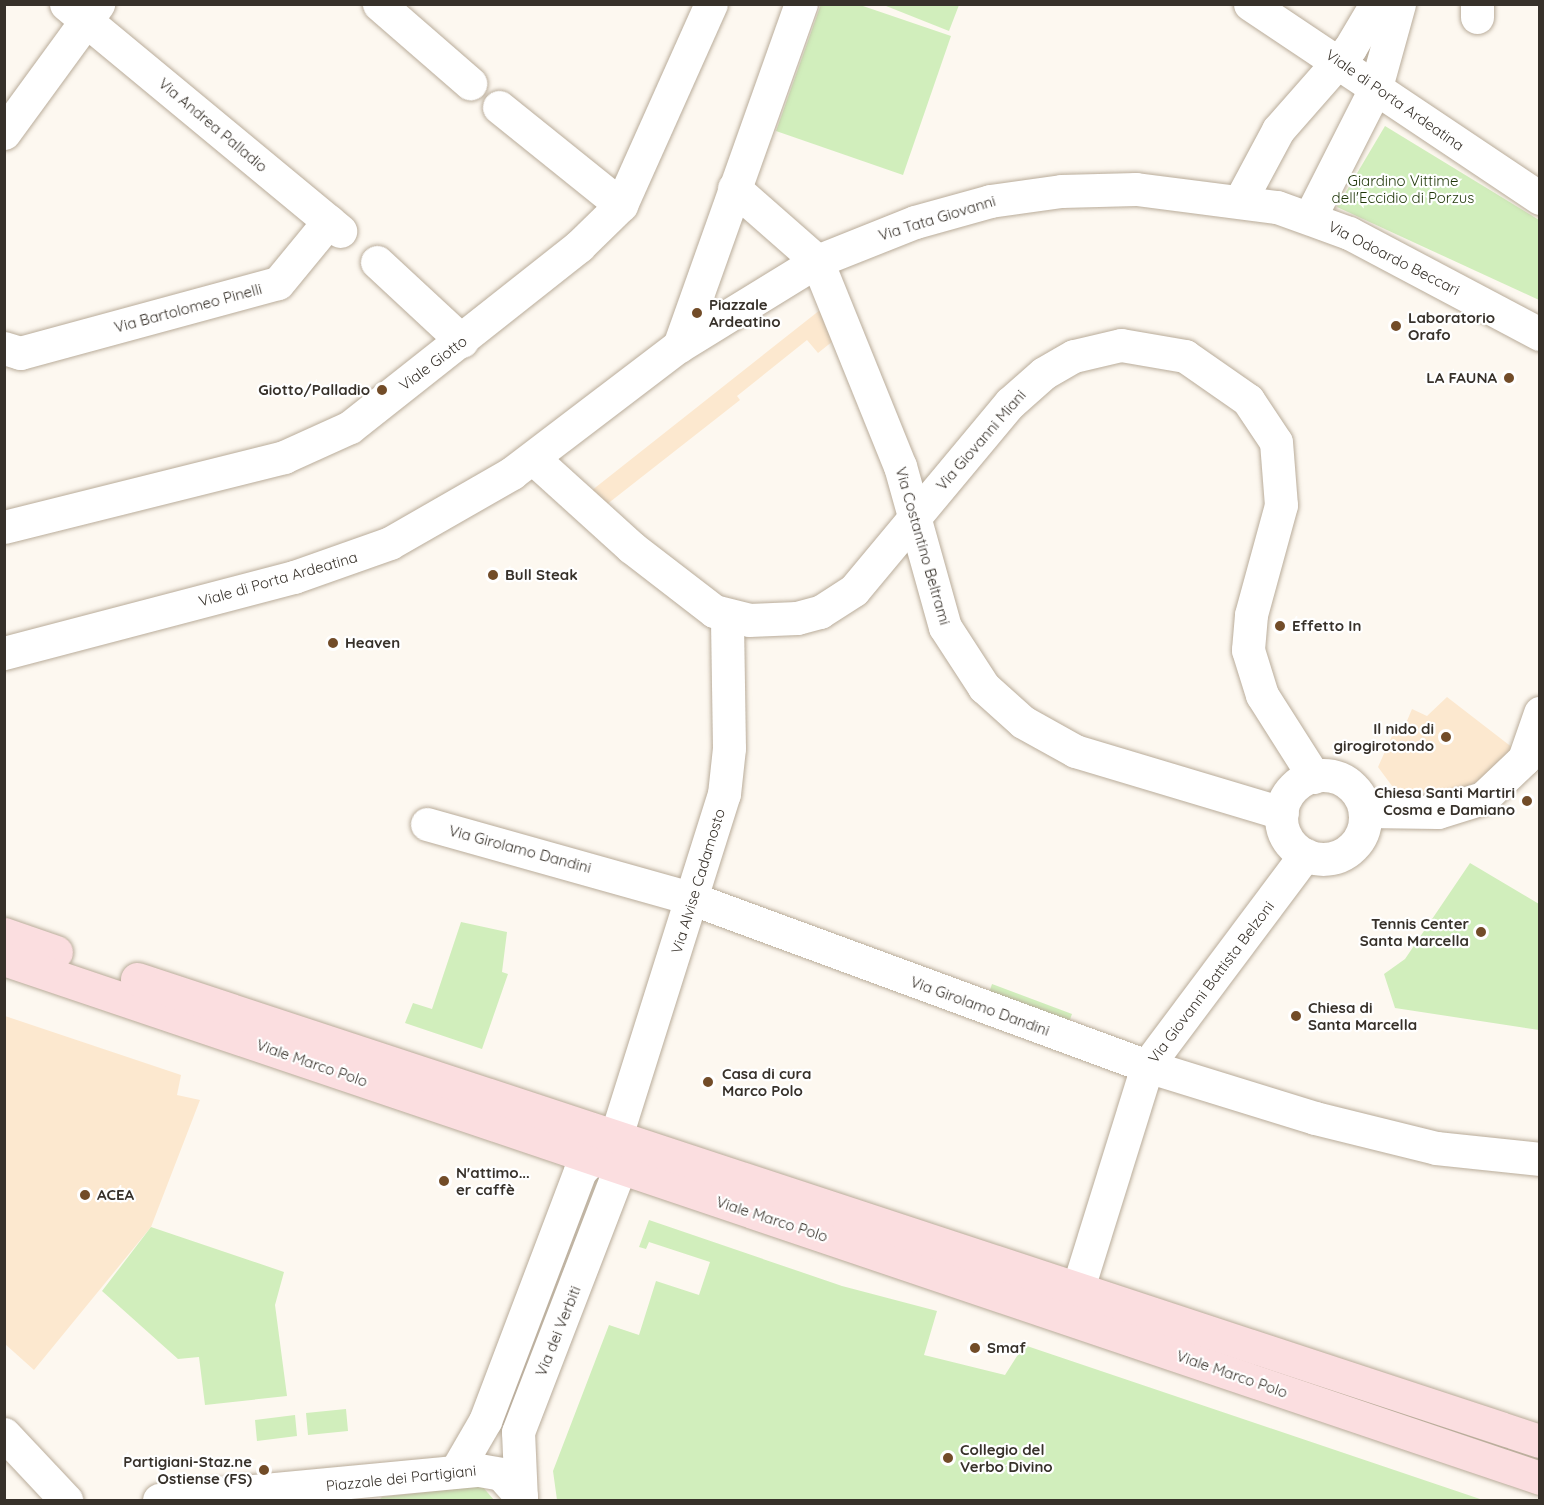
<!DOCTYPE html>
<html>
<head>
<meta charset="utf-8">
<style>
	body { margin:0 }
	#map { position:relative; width:1544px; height:1505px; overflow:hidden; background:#fdf8f0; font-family:Quicksand,sans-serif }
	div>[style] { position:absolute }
	.built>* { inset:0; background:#fce8cf }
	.green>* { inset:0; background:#d1eebc }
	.roads { filter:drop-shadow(0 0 2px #b9ac9a) drop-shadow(0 0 2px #b9ac9a) }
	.minor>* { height:33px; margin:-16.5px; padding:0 16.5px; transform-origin:16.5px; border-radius:16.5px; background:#fff }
	.minor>.ring { margin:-16.5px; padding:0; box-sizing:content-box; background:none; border:33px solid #fff; border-radius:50% }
	.major>* { height:33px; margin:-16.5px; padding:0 16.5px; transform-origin:16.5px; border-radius:16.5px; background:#fbdee0 }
	.dots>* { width:16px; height:16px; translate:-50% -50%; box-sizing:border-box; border:3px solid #fff; border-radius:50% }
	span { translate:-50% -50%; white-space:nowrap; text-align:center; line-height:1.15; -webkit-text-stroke:4.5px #fff; paint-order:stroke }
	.street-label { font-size:15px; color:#37312a }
	.park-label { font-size:15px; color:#1f3608 }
	.poi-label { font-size:15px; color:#37312a; font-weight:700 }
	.left { translate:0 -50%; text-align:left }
	.right { translate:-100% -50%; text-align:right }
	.frame { position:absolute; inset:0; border:6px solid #37312a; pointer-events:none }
</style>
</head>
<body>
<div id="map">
	<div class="built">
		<i style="clip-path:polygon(820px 310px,833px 341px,818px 353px,807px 340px,737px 396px,740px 400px,606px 505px,591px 491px)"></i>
		<i style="clip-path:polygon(1447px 697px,1513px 748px,1483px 779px,1467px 786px,1433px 792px,1395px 790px,1378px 767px,1396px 727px,1404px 728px,1412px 709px,1427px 716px)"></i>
		<i style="clip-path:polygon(5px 1016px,181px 1075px,177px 1095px,200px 1100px,151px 1227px,34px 1370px,5px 1344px)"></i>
	</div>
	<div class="green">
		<i style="clip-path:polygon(821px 4px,860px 5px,951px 36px,903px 175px,776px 131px)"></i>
		<i style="clip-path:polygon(881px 4px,959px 4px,959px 5px,949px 31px)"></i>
		<i style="clip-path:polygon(1385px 126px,1539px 220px,1539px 300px,1337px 207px)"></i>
		<i style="clip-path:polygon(1470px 863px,1539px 904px,1539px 1030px,1395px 1008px,1384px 974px,1405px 959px)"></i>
		<i style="clip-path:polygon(461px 922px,507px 932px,502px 972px,508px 974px,482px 1049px,405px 1023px,413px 1003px,432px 1009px)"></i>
		<i style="clip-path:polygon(992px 984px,1072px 1014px,1068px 1025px,988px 996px)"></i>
		<i style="clip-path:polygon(649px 1220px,842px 1286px,937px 1311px,924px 1355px,1005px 1375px,1024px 1345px,1483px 1500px,557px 1500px,553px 1471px,609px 1325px,639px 1335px,656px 1281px,699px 1295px,710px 1262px,649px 1242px,646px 1249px,639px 1247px)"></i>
		<i style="clip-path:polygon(151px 1227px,284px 1272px,275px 1305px,287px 1396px,205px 1405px,199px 1357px,178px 1359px,102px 1291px)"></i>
		<i style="clip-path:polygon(346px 1409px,348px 1431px,308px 1435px,306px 1413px)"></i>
		<i style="clip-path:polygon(295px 1415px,297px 1436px,257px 1441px,255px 1420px)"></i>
		<i style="clip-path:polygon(482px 1486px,494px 1500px,379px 1500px,382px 1497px)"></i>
	</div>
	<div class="roads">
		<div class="minor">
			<i style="left:66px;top:4px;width:356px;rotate:39.6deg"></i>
			<i style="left:379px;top:4px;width:121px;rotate:41deg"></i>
			<i style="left:1250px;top:4px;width:349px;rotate:33.8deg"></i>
			<i style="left:1477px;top:17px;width:13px;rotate:-90deg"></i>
			<i style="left:499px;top:107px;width:156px;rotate:38.8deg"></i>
			<i style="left:4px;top:133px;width:160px;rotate:-53.9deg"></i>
			<i style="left:734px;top:188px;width:111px;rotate:41.3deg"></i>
			<i style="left:817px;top:261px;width:221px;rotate:68deg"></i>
			<i style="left:900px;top:466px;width:167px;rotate:74.4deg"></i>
			<i style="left:945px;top:627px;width:72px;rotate:57deg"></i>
			<i style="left:984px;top:687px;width:52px;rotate:41.9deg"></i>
			<i style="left:1023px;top:722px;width:60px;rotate:29.1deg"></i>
			<i style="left:1075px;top:751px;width:216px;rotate:16.7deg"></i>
			<i style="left:1240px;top:201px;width:81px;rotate:-61.8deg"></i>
			<i style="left:1278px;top:130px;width:109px;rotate:-48.7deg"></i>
			<i style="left:1350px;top:48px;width:51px;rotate:-59.4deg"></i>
			<i style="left:1310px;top:217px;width:146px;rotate:-63.1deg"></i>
			<i style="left:1376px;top:87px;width:86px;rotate:-74.5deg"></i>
			<i style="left:377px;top:262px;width:116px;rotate:42.9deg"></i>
			<i style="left:679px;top:346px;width:363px;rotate:-70.4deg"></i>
			<i style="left:4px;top:348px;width:17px;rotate:17deg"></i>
			<i style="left:20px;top:353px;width:267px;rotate:-15.2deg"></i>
			<i style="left:278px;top:283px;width:80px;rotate:-50.6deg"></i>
			<i style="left:534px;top:459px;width:131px;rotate:42.2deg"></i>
			<i style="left:631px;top:547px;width:105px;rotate:37.6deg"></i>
			<i style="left:714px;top:611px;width:36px;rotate:14deg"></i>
			<i style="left:749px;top:620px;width:48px;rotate:-2.4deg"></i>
			<i style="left:797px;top:618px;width:24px;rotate:-15deg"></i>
			<i style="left:820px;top:612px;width:40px;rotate:-32.9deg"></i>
			<i style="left:854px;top:590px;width:244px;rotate:-50.2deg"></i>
			<i style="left:1010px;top:403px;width:45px;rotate:-41.4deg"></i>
			<i style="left:1044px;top:373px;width:34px;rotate:-30deg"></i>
			<i style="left:1074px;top:356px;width:48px;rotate:-13.2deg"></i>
			<i style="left:1121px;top:345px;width:65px;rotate:9.8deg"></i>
			<i style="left:1185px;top:356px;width:77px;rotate:34.9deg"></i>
			<i style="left:1248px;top:400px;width:50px;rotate:56.3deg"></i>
			<i style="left:1276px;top:442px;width:63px;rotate:85.5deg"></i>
			<i style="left:1281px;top:505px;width:114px;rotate:105.3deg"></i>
			<i style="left:1251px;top:615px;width:35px;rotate:95deg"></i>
			<i style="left:1248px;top:650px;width:47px;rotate:72.7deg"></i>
			<i style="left:1262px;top:695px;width:97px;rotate:57.6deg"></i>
			<i style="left:4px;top:527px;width:289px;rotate:-14deg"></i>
			<i style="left:284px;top:457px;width:72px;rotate:-24.4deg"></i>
			<i style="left:350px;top:427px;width:292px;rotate:-38.3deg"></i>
			<i style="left:579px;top:246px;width:59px;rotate:-44.3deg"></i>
			<i style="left:621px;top:205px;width:220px;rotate:-65.9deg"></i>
			<i style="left:4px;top:653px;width:300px;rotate:-14.7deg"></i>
			<i style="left:294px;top:577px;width:102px;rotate:-19.5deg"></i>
			<i style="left:390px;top:543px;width:141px;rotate:-29.8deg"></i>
			<i style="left:512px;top:473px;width:210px;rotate:-37.3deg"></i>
			<i style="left:679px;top:346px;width:162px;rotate:-31.6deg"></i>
			<i style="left:817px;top:261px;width:105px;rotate:-21.7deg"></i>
			<i style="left:915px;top:222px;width:78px;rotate:-15.6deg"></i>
			<i style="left:990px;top:201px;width:72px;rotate:-8deg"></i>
			<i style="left:1061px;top:191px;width:75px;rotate:-1.5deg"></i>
			<i style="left:1136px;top:189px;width:142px;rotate:7.3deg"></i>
			<i style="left:1277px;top:207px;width:77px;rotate:19.9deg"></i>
			<i style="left:1349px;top:233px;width:216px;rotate:27.9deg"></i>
			<i class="ring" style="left:1281px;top:775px;width:51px;height:51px"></i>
			<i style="left:1365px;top:811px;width:73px;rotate:0.8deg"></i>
			<i style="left:1438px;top:812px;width:47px;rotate:-17.3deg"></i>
			<i style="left:1483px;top:798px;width:57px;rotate:-43.6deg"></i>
			<i style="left:1524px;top:759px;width:49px;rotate:-70.8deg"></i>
			<i style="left:427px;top:824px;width:276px;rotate:15.7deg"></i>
			<i style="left:693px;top:899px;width:484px;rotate:20.2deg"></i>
			<i style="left:1147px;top:1066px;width:176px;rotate:17.2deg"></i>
			<i style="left:1315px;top:1118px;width:125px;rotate:13.9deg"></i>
			<i style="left:1436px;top:1148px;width:105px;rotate:6deg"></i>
			<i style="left:1078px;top:1288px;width:232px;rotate:-72.7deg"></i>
			<i style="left:1147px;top:1066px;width:264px;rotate:-53.2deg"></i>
			<i style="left:4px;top:1434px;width:91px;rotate:46.8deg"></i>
			<i style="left:456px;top:1471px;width:58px;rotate:-59.9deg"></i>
			<i style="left:485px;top:1421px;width:267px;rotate:-69.2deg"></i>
			<i style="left:580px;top:1171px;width:45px;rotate:-45.9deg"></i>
			<i style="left:159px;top:1500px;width:321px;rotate:-5.4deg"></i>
			<i style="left:479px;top:1470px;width:22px;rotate:10deg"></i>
			<i style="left:501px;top:1474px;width:30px;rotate:48deg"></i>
			<i style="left:521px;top:1500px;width:68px;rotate:-92.5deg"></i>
			<i style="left:518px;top:1432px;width:281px;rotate:-68.9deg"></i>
			<i style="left:619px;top:1170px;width:34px;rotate:-95deg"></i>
			<i style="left:616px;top:1136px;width:359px;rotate:-72.5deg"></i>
			<i style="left:724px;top:794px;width:46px;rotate:-83.8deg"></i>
			<i style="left:729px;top:748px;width:131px;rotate:-90.9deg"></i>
		</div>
		<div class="major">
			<i style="left:4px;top:934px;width:55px;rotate:19.1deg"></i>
			<i style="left:4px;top:959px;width:1621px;rotate:18.67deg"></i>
			<i style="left:137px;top:979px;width:1477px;rotate:18.23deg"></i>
		</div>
	</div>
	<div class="dots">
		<i style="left:697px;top:313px;background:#724c28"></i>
		<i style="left:1396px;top:326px;background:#724c28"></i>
		<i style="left:1509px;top:378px;background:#724c28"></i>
		<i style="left:382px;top:390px;background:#724c28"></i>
		<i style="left:493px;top:575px;background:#724c28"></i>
		<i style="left:1280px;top:626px;background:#724c28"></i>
		<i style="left:333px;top:643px;background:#724c28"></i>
		<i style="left:1446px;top:737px;background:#724c28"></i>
		<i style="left:1527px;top:801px;background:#724c28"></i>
		<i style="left:1481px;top:932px;background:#724c28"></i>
		<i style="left:1296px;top:1016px;background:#724c28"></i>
		<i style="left:708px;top:1082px;background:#724c28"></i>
		<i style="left:444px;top:1181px;background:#724c28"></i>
		<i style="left:85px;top:1195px;background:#724c28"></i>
		<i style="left:975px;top:1348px;background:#724c28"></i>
		<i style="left:948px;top:1458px;background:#724c28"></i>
		<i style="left:264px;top:1470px;background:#724c28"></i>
	</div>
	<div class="street-label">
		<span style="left:1395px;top:100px;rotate:35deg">Viale di Porta Ardeatina</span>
		<span style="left:213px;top:125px;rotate:40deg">Via Andrea Palladio</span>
		<span style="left:937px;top:218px;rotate:-17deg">Via Tata Giovanni</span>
		<span style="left:1394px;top:258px;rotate:27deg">Via Odoardo Beccari</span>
		<span style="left:188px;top:308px;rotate:-15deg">Via Bartolomeo Pinelli</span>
		<span style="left:433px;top:363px;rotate:-37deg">Viale Giotto</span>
		<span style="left:981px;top:440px;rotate:-49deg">Via Giovanni Miani</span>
		<span style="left:923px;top:546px;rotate:74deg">Via Costantino Beltrami</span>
		<span style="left:278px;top:579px;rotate:-16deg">Viale di Porta Ardeatina</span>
		<span style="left:520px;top:849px;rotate:15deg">Via Girolamo Dandini</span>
		<span style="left:698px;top:881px;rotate:-73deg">Via Alvise Cadamosto</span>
		<span style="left:1211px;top:982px;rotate:-53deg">Via Giovanni Battista Belzoni</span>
		<span style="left:980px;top:1006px;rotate:20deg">Via Girolamo Dandini</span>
		<span style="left:312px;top:1063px;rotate:19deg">Viale Marco Polo</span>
		<span style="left:772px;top:1219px;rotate:18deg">Viale Marco Polo</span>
		<span style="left:558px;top:1331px;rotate:-68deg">Via dei Verbiti</span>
		<span style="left:1232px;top:1374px;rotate:19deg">Viale Marco Polo</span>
		<span style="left:401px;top:1478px;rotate:-6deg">Piazzale dei Partigiani</span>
	</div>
	<div class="park-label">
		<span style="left:1403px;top:189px">Giardino Vittime<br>dell'Eccidio di Porzus</span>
	</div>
	<div class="poi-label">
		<span class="left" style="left:709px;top:313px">Piazzale<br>Ardeatino</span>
		<span class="left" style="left:1408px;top:326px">Laboratorio<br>Orafo</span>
		<span class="right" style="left:1497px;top:378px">LA FAUNA</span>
		<span class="right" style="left:370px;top:390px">Giotto/Palladio</span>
		<span class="left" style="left:505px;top:575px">Bull Steak</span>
		<span class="left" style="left:1292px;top:626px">Effetto In</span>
		<span class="left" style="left:345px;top:643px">Heaven</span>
		<span class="right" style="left:1434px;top:737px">Il nido di<br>girogirotondo</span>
		<span class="right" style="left:1515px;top:801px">Chiesa Santi Martiri<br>Cosma e Damiano</span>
		<span class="right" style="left:1469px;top:932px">Tennis Center<br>Santa Marcella</span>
		<span class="left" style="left:1308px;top:1016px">Chiesa di<br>Santa Marcella</span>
		<span class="left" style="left:722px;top:1082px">Casa di cura<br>Marco Polo</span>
		<span class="left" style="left:456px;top:1181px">N'attimo...<br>er caffè</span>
		<span class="left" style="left:97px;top:1195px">ACEA</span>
		<span class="left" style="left:987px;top:1348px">Smaf</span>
		<span class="left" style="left:960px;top:1458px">Collegio del<br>Verbo Divino</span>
		<span class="right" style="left:252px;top:1470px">Partigiani-Staz.ne<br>Ostiense (FS)</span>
	</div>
	<div class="frame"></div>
</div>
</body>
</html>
